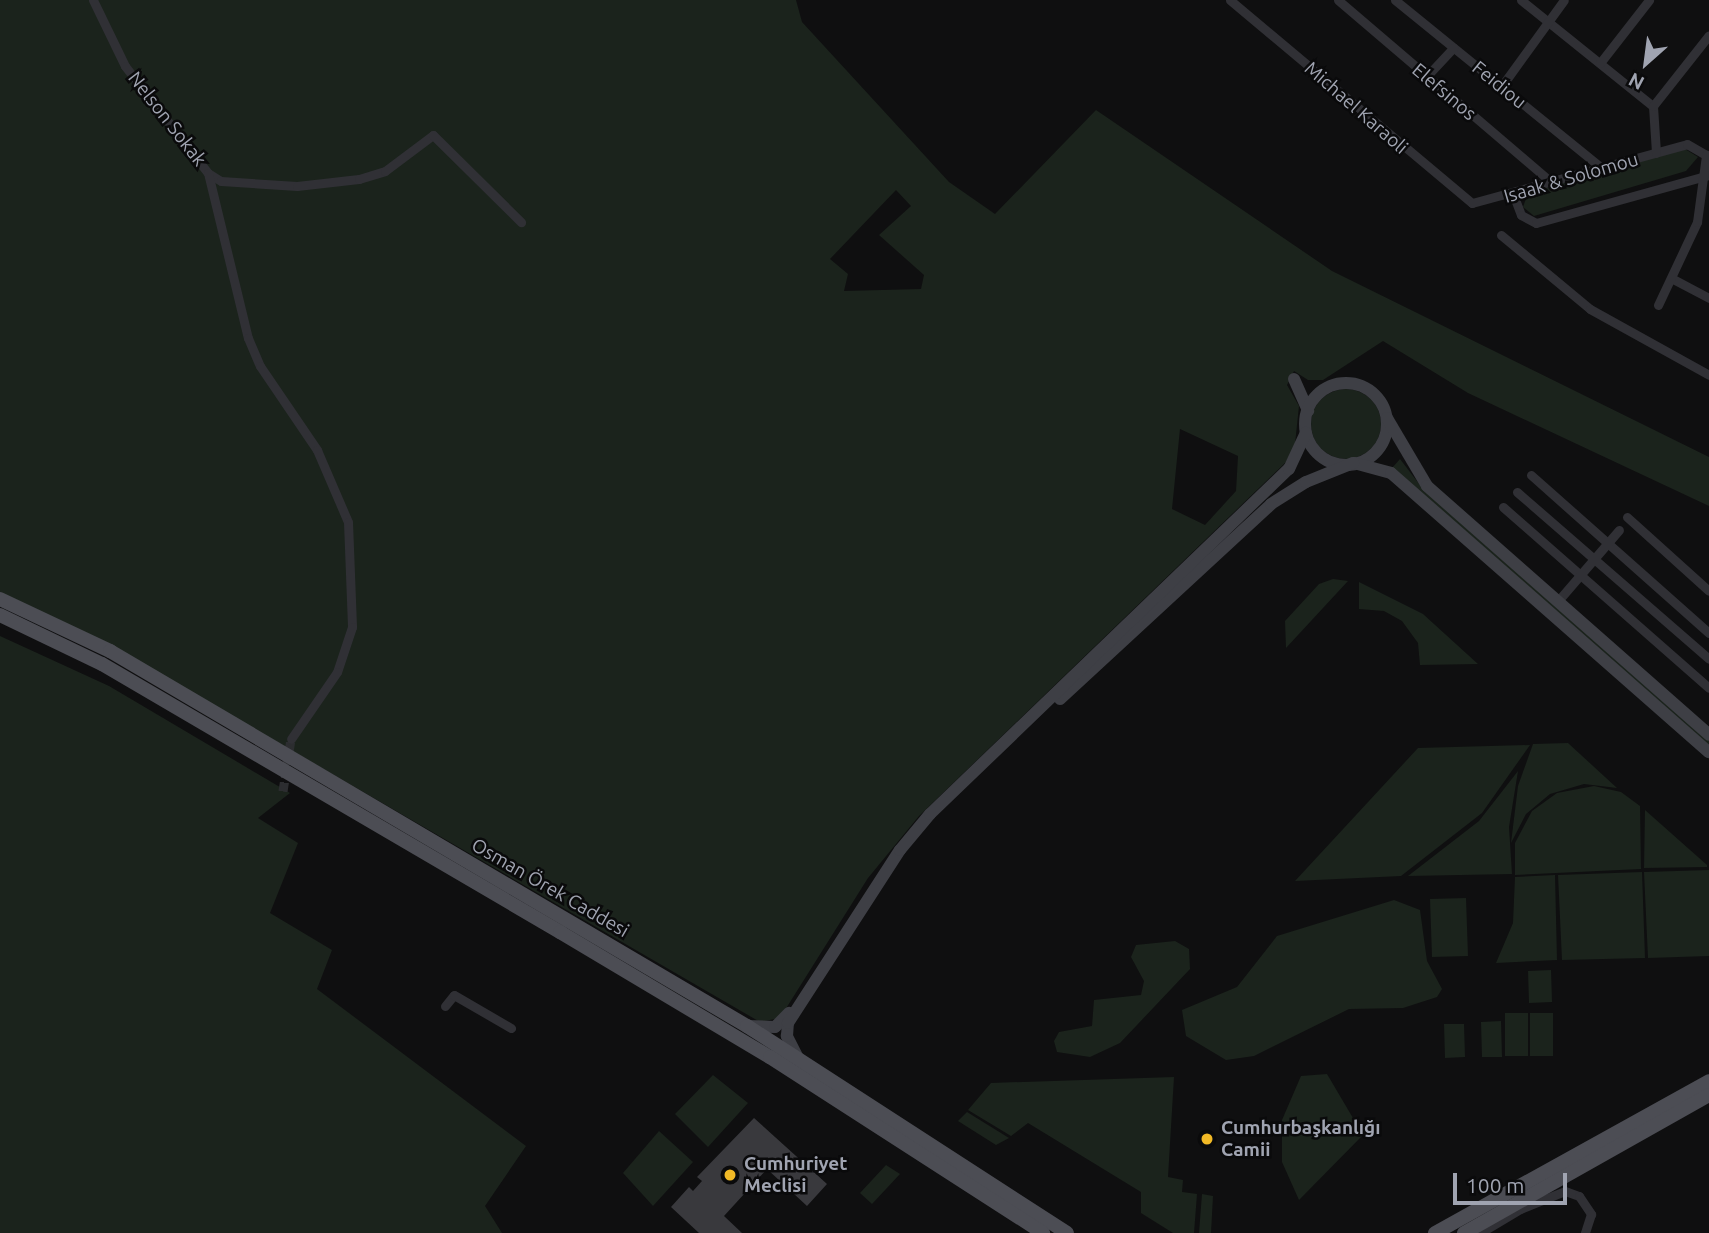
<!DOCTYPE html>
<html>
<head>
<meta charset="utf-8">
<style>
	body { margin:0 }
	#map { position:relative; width:1709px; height:1233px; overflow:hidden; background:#0f0f10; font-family:Ubuntu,sans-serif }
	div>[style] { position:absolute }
	.green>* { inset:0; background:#1b231c }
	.round { border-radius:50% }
	.building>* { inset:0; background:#39393d }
	.street-tunnel>* { height:9px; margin-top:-4.5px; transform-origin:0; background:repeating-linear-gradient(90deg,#2c2d30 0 9px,transparent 0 13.5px) }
	.street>* { height:9px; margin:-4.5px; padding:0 4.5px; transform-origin:4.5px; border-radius:4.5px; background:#303035 }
	.secondary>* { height:12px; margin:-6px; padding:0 6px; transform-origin:6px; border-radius:6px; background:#3e3f45 }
	.secondary>.ring { margin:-6px; padding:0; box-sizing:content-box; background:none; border:12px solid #3e3f45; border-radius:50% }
	.primary>* { height:14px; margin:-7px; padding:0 7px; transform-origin:7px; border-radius:7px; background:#4c4d54 }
	.dots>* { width:19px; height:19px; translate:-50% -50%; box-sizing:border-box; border:4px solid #0a0a0b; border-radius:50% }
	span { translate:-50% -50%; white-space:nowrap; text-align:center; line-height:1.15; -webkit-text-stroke:5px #0a0a0b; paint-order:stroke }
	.street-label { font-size:19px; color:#a0a4b1 }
	.poi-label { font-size:19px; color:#a0a4b1; font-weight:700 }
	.left { translate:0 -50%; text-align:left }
	.north { position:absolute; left:1611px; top:28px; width:70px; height:70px; -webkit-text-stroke:5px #0a0a0b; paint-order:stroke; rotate:208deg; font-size:19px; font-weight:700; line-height:28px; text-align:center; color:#a0a4b1 }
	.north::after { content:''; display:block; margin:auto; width:24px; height:32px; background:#a0a4b1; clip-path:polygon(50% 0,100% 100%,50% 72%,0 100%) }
	.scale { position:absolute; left:1453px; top:1173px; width:114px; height:32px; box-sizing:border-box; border:4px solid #a0a4b1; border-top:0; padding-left:9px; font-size:21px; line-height:24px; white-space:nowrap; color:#a0a4b1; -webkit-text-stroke:5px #0a0a0b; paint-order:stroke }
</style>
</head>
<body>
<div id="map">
	<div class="green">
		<i style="clip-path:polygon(evenodd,0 0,796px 0,802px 22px,949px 182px,995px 214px,1096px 110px,1332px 271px,1709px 457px,1709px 506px,1468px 393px,1383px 341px,1323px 380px,1308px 380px,1294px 371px,1287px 385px,1299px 406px,1295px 444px,1286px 462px,919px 816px,868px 878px,780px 1018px,760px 1022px,234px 717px,0 592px,0 0,896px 190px,911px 206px,879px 235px,924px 275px,921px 289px,844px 291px,848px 274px,830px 259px,896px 190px,0 0,1180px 429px,1238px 456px,1236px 491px,1205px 525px,1172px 509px,1180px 429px)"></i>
		<i style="clip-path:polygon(1685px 149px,1698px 157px,1686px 171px,1534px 216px,1523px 207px,1528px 193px)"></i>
		<i class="round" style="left:1311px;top:389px;width:70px;height:70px"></i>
		<i style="clip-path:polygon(1400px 459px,1423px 489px,1709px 740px,1709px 746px,1392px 468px)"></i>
		<i style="clip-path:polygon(1333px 579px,1348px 581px,1286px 648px,1285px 621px,1319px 584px)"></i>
		<i style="clip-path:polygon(1359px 582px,1423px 614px,1478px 664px,1420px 665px,1418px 643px,1402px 621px,1384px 611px,1359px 609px)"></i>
		<i style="clip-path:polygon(0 636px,109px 686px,290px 793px,258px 818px,298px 843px,270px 913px,332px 950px,317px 989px,526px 1146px,485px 1206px,502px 1233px,0 1233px)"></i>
		<i style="clip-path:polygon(1568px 743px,1617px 788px,1584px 784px,1550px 794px,1526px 814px,1511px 843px,1518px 786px,1533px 744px)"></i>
		<i style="clip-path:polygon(1530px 745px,1482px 813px,1401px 876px,1295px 881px,1418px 748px)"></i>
		<i style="clip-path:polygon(1518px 771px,1509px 827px,1512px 874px,1408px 876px,1479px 821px)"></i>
		<i style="clip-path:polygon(1594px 786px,1621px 792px,1640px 806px,1641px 869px,1515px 875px,1515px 843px,1532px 811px,1557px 793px)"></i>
		<i style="clip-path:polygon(1645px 810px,1707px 865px,1707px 867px,1644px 868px)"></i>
		<i style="clip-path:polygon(1709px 870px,1709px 956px,1648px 958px,1644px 872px)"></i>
		<i style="clip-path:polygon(1642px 872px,1645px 958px,1562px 960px,1558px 875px)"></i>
		<i style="clip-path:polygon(1555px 875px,1557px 960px,1496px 963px,1513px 923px,1515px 877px)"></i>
		<i style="clip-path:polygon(1466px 898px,1468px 956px,1432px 957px,1430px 899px)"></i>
		<i style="clip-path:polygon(1394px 900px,1420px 910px,1427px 961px,1442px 989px,1437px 997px,1403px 1008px,1349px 1009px,1254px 1056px,1226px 1060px,1186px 1036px,1182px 1010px,1237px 987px,1277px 936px)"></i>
		<i style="clip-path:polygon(1175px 941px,1189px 949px,1190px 969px,1120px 1043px,1090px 1057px,1057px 1052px,1054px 1041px,1059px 1032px,1092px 1026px,1094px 1000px,1141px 995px,1144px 981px,1131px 957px,1136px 945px)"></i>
		<i style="clip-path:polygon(1551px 970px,1552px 1002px,1529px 1003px,1528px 971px)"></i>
		<i style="clip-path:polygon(1505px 1013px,1528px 1013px,1528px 1056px,1505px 1056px)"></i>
		<i style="clip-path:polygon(1530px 1013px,1553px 1013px,1553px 1056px,1530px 1056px)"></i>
		<i style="clip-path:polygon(1501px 1021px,1502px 1057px,1482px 1057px,1481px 1022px)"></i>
		<i style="clip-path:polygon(1444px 1024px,1464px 1024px,1465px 1057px,1445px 1058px)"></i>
		<i style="clip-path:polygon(1327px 1074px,1363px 1135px,1299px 1200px,1282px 1162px,1282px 1120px,1301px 1076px)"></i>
		<i style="clip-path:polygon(713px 1075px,748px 1103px,708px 1147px,675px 1114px)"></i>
		<i style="clip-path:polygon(1174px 1077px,1168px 1177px,1183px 1180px,1182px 1192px,1197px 1194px,1194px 1233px,1173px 1233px,1141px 1213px,1141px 1192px,1028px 1123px,1011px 1136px,968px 1110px,991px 1083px)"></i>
		<i style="clip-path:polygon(967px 1112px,1009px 1138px,996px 1145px,958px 1121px)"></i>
		<i style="clip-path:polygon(659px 1131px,693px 1162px,653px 1206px,623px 1173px)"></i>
		<i style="clip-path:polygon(886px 1165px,900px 1174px,872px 1204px,860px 1193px)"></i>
		<i style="clip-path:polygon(1202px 1194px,1213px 1196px,1211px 1233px,1199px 1233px)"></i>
	</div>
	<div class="building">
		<i style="clip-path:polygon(754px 1118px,827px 1184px,807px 1206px,767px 1169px,724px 1216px,742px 1233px,699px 1233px,671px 1207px,689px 1187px,693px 1191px,702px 1181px,697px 1177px)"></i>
	</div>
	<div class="street-tunnel">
		<i style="left:283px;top:791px;width:53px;rotate:-81.3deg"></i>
	</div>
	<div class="street">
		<i style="left:93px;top:0;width:73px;rotate:64.1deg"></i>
		<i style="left:125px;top:66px;width:135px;rotate:52.2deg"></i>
		<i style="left:208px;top:173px;width:15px;rotate:32deg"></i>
		<i style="left:221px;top:181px;width:76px;rotate:3.8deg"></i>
		<i style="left:297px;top:186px;width:62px;rotate:-6.4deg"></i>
		<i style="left:359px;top:179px;width:27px;rotate:-17deg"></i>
		<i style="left:385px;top:171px;width:60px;rotate:-36.9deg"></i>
		<i style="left:433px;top:135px;width:124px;rotate:44.7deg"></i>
		<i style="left:1230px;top:0;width:316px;rotate:40deg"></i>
		<i style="left:1472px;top:203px;width:223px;rotate:-15.3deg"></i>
		<i style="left:1687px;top:144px;width:22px;rotate:30deg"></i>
		<i style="left:1338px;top:0;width:280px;rotate:40.5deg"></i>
		<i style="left:1395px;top:0;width:268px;rotate:39.1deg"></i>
		<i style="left:1521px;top:0;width:169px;rotate:38.8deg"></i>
		<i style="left:1653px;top:106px;width:47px;rotate:86.3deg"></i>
		<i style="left:1600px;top:63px;width:80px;rotate:-52.1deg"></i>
		<i style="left:1426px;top:77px;width:40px;rotate:-47deg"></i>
		<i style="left:1501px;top:87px;width:107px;rotate:-54.1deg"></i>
		<i style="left:1653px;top:106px;width:90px;rotate:-51.7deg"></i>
		<i style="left:208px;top:173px;width:170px;rotate:76.4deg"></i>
		<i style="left:248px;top:338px;width:30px;rotate:67deg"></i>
		<i style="left:260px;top:366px;width:102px;rotate:55.8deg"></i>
		<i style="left:317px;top:450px;width:78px;rotate:66.7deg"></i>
		<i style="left:348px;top:522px;width:105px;rotate:87.8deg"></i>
		<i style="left:352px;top:627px;width:47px;rotate:108.4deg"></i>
		<i style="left:337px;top:672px;width:81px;rotate:124.5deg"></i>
		<i style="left:1513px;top:194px;width:22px;rotate:69deg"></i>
		<i style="left:1521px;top:215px;width:17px;rotate:28deg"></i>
		<i style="left:1536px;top:223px;width:180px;rotate:-15.5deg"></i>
		<i style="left:1501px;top:235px;width:116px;rotate:39.7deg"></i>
		<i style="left:1590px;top:309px;width:136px;rotate:29deg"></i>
		<i style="left:1673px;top:279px;width:41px;rotate:27.8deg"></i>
		<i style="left:1658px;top:305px;width:92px;rotate:-64.8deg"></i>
		<i style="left:1697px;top:222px;width:68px;rotate:-82.3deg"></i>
		<i style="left:1531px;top:475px;width:238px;rotate:41.6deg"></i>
		<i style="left:1517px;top:492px;width:254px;rotate:41deg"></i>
		<i style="left:1503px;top:507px;width:274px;rotate:41.3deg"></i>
		<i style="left:1627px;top:517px;width:110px;rotate:42.1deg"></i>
		<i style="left:1557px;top:602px;width:95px;rotate:-49.3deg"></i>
		<i style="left:445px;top:1006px;width:14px;rotate:-51deg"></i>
		<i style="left:454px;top:995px;width:66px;rotate:30.1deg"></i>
		<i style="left:1480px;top:1233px;width:47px;rotate:-31deg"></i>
		<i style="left:1520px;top:1209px;width:48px;rotate:-21.8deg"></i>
		<i style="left:1565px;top:1191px;width:15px;rotate:20deg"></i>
		<i style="left:1579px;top:1196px;width:22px;rotate:56deg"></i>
		<i style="left:1591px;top:1214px;width:20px;rotate:108deg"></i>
	</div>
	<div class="secondary">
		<i style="left:1294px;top:379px;width:35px;rotate:66deg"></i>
		<i class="ring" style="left:1305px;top:383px;width:70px;height:70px"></i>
		<i style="left:1387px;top:418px;width:79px;rotate:59.5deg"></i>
		<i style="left:1427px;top:486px;width:376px;rotate:41.4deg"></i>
		<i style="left:1354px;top:463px;width:38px;rotate:15deg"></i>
		<i style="left:1391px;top:473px;width:423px;rotate:41.3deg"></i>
		<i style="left:1060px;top:699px;width:287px;rotate:-42.7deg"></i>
		<i style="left:1271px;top:504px;width:41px;rotate:-32.2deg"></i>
		<i style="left:1306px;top:482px;width:51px;rotate:-22deg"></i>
		<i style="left:747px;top:1026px;width:28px;rotate:2deg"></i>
		<i style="left:775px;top:1027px;width:20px;rotate:-45deg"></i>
		<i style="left:798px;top:1058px;width:25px;rotate:-117deg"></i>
		<i style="left:787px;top:1036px;width:13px;rotate:-86deg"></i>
		<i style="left:788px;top:1023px;width:206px;rotate:-57.1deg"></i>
		<i style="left:900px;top:850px;width:47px;rotate:-50.2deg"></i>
		<i style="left:930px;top:814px;width:498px;rotate:-43.9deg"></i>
		<i style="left:1289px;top:469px;width:40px;rotate:-65deg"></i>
	</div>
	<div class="primary">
		<i style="left:0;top:599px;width:122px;rotate:25.3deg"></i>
		<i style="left:110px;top:651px;width:739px;rotate:30.49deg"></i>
		<i style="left:747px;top:1026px;width:381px;rotate:32.9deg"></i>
		<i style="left:0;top:615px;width:113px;rotate:25.7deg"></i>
		<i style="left:102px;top:664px;width:531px;rotate:30.33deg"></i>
		<i style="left:560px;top:932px;width:244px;rotate:30.8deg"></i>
		<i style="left:770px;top:1057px;width:325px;rotate:32.8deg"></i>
		<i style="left:1435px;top:1233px;width:313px;rotate:-29deg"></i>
		<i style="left:1464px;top:1233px;width:281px;rotate:-29.4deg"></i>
	</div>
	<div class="dots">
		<i style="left:1207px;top:1139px;background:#f1b926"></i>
		<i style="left:730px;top:1175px;background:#f1b926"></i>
	</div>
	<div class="street-label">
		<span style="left:1499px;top:85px;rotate:39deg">Feidiou</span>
		<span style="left:1444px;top:92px;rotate:40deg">Elefsinos</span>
		<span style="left:1356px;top:108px;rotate:41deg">Michael Karaoli</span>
		<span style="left:167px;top:119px;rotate:52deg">Nelson Sokak</span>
		<span style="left:1571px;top:178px;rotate:-16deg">Isaak &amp; Solomou</span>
		<span style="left:550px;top:888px;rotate:30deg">Osman Örek Caddesi</span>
	</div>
	<div class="poi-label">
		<span class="left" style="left:1221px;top:1139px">Cumhurbaşkanlığı<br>Camii</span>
		<span class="left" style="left:744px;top:1175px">Cumhuriyet<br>Meclisi</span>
	</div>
	<div class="north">N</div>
	<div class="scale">100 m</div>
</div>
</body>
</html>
